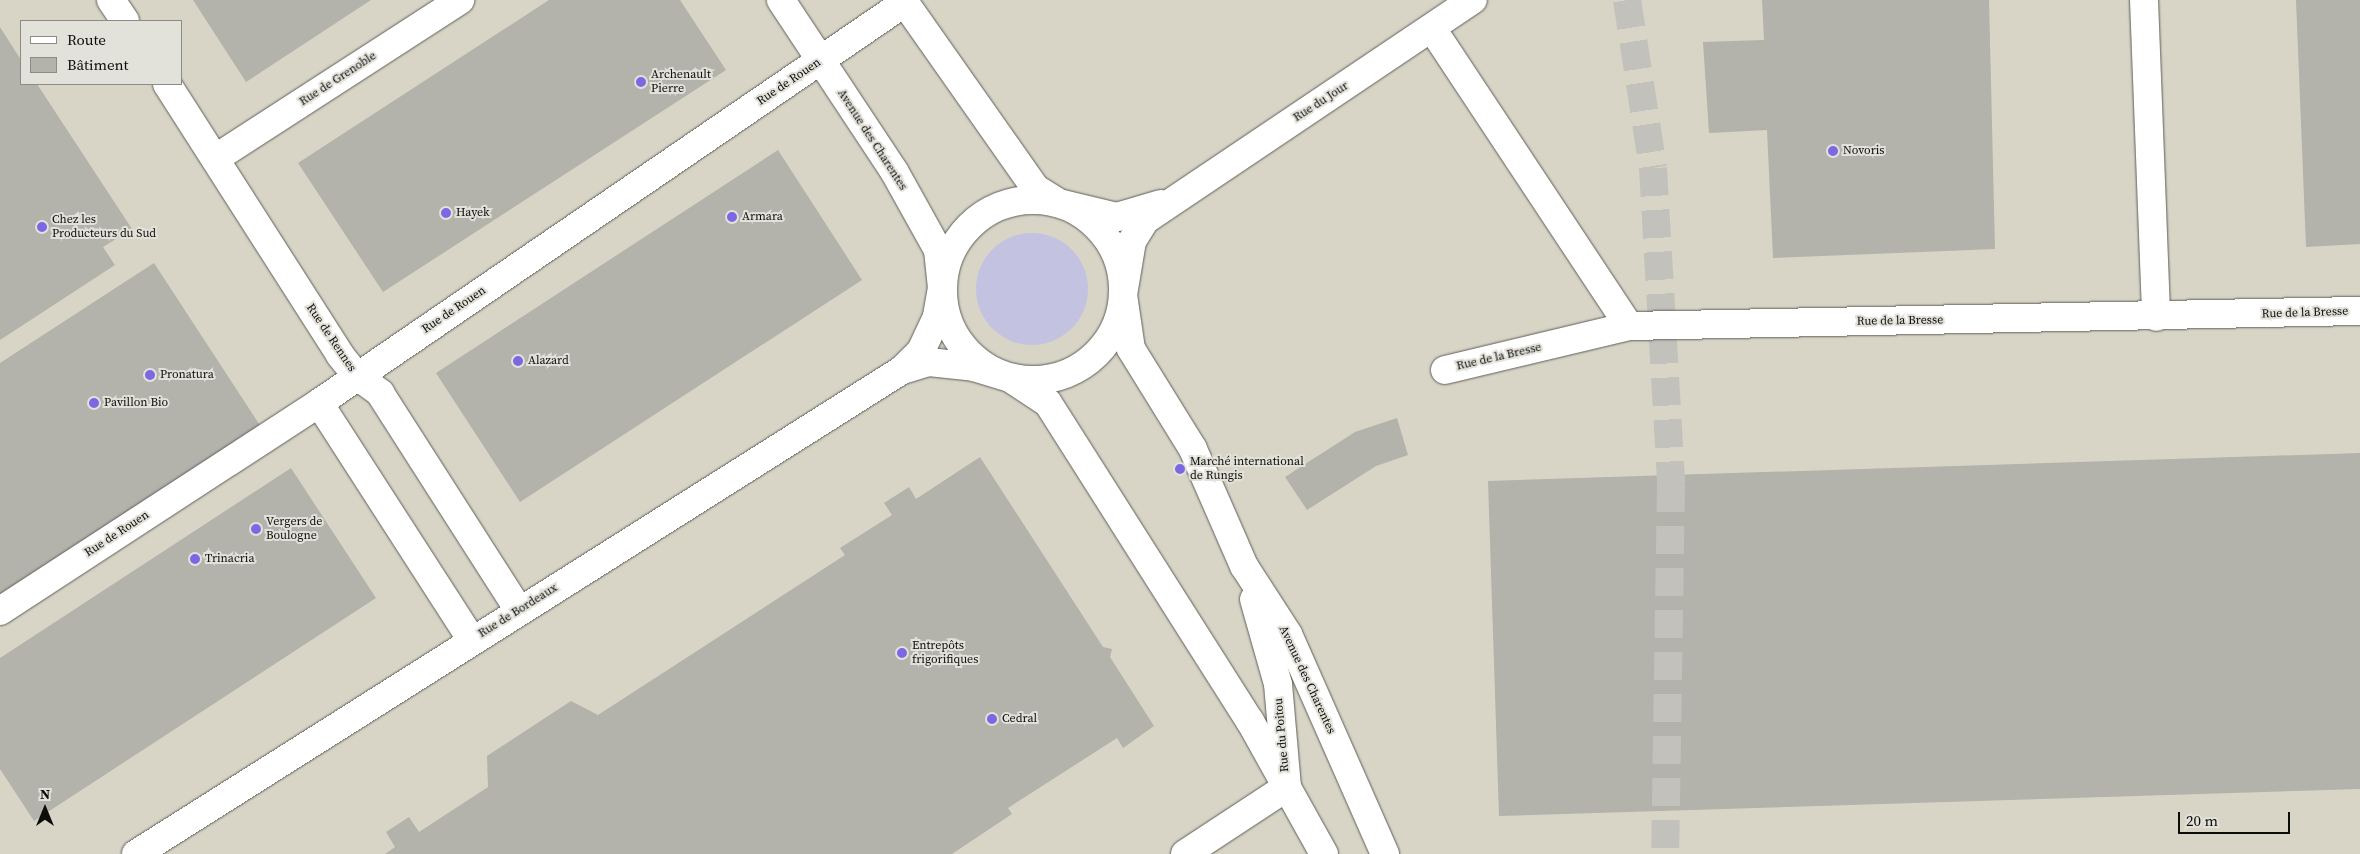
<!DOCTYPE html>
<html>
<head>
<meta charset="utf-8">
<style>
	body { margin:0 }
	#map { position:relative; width:2360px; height:854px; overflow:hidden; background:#e2e1da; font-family:"Source Serif 4",serif }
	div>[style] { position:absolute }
	.built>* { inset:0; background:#d8d5c7 }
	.green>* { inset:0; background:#c3c2e1 }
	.round { border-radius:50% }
	.building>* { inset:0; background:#b3b2ab }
	.minor-tunnel>* { height:28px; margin-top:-14px; transform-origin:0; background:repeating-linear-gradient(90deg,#c2c1bb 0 28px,transparent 0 42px) }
	.roads { filter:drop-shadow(0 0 1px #5f5e58) drop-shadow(0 0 1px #5f5e58) }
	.minor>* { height:28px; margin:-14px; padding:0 14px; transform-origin:14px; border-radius:14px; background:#fff }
	.minor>.ring { margin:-14px; padding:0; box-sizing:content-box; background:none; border:28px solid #fff; border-radius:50% }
	.dots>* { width:14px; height:14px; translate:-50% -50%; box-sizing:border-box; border:2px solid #e2e1da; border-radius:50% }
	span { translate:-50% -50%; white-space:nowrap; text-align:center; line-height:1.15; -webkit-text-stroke:4px #e2e1da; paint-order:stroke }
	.poi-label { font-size:12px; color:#0c0c09 }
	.left { translate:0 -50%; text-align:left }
	.street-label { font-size:12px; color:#0c0c09 }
	.legend { position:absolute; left:20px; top:20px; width:162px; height:65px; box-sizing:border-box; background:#e2e1da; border:1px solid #8c8c86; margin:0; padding:6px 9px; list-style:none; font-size:15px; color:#0c0c09 }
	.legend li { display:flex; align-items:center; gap:10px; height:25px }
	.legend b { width:25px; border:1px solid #8c8c86 }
	.north { position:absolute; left:20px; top:784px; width:50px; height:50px; -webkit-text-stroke:4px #e2e1da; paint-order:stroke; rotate:0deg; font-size:14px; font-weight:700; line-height:20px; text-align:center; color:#0c0c09 }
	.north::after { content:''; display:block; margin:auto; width:18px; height:22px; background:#0c0c09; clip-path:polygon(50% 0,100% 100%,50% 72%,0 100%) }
	.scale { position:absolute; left:2178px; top:812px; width:112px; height:22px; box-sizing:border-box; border:2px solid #0c0c09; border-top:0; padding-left:6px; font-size:15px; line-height:18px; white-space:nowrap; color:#0c0c09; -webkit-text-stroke:4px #e2e1da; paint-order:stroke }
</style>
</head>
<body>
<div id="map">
	<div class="built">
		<i style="clip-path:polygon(evenodd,0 0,2360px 0,2360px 854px,0 854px,0 0,21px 21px,181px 21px,181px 84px,21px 84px,21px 21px)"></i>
	</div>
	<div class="green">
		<i class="round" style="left:976px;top:233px;width:112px;height:112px"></i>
	</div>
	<div class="building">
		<i style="clip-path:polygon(193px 0,371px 0,246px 82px)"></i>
		<i style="clip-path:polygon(549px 0,680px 0,726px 70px,383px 292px,298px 163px)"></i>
		<i style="clip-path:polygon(1762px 0,1989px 0,1995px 249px,1773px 258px,1767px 130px,1709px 133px,1703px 42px,1764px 40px)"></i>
		<i style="clip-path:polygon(2296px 0,2360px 0,2360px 244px,2306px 247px)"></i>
		<i style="clip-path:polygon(0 27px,21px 60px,21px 84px,37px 84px,132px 229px,103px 247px,115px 265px,0 340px)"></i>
		<i style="clip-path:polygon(778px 150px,862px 280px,520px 502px,436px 373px)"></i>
		<i style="clip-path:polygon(154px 263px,263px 430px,0 601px,0 363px)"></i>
		<i style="clip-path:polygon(1397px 418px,1408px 455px,1376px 466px,1307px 510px,1285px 477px,1355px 432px)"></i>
		<i style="clip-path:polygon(2360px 453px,2360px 789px,1499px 816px,1488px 481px)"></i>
		<i style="clip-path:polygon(980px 457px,1103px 647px,1112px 649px,1110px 657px,1154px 726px,1123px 748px,1117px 738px,1008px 808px,1012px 814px,952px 854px,385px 854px,395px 847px,386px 832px,409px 817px,419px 832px,488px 787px,487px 756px,571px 701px,598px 715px,845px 555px,840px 548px,892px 515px,884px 503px,909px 487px,916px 499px)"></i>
		<i style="clip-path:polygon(291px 468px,376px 598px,34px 821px,0 769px,0 658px)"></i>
	</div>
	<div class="minor-tunnel">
		<i style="left:1627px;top:0;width:170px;rotate:81.2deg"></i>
		<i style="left:1653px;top:168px;width:317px;rotate:86.7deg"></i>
		<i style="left:1671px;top:484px;width:370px;rotate:90.9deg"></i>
	</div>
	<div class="roads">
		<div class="minor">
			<i style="left:111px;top:0;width:25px;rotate:56deg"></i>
			<i style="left:903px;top:0;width:230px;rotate:54.9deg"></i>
			<i style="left:1035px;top:188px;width:28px;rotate:32deg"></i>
			<i style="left:1059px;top:203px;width:60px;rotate:13.6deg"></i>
			<i style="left:1117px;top:217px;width:46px;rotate:-16.5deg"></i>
			<i style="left:2144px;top:0;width:317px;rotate:87.8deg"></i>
			<i style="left:1433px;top:30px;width:355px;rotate:56.5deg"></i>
			<i style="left:167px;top:84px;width:322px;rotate:57.4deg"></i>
			<i style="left:340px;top:355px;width:27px;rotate:51deg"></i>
			<i style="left:357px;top:376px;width:29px;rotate:36deg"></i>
			<i style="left:380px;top:393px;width:258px;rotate:57.4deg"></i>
			<i style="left:216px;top:158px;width:291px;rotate:-32.9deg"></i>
			<i class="ring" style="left:943px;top:200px;width:152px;height:152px"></i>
			<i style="left:902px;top:370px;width:28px;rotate:-17deg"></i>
			<i style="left:929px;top:362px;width:45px;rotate:6.3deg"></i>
			<i style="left:974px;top:367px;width:38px;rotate:17deg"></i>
			<i style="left:1010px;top:378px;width:45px;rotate:33.3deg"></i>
			<i style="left:1048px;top:403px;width:377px;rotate:57.6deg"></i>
			<i style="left:1250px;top:721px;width:152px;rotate:60.9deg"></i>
			<i style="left:1445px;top:370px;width:189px;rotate:-13.4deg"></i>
			<i style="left:1629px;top:326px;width:731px;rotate:-1.18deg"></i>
			<i style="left:319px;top:403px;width:282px;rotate:57.2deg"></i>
			<i style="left:0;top:611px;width:381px;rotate:-33.1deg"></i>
			<i style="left:319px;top:403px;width:709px;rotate:-34.36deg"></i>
			<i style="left:136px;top:854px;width:906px;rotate:-32.29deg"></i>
			<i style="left:902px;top:370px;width:27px;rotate:-45deg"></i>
			<i style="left:921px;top:351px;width:38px;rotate:-65deg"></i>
			<i style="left:937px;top:316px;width:28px;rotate:-80deg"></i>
			<i style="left:942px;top:288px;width:38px;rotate:-96deg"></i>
			<i style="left:938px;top:250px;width:90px;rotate:-119.1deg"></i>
			<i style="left:894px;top:171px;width:205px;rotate:-123.5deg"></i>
			<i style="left:1185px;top:854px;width:122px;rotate:-33.3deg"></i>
			<i style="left:1287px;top:787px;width:103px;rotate:-95deg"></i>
			<i style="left:1278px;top:684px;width:88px;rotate:-105.8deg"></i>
			<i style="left:1385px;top:854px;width:240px;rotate:-113.8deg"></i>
			<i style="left:1288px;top:634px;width:81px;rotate:-122.9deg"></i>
			<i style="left:1244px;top:566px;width:128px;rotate:-113.6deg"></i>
			<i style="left:1193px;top:449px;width:118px;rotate:-121.8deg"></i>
			<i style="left:1131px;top:349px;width:55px;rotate:-98.4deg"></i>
			<i style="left:1123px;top:295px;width:55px;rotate:-80.5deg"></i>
			<i style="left:1132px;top:241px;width:25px;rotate:-58deg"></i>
			<i style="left:1145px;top:220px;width:395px;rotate:-33.9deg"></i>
		</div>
	</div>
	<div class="dots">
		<i style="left:641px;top:82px;background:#7c68e3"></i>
		<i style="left:1833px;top:151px;background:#7c68e3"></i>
		<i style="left:446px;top:213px;background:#7c68e3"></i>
		<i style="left:732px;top:217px;background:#7c68e3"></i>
		<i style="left:42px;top:227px;background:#7c68e3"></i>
		<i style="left:518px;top:361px;background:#7c68e3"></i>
		<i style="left:150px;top:375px;background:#7c68e3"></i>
		<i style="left:94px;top:403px;background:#7c68e3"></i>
		<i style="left:1180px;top:469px;background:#7c68e3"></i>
		<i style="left:256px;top:529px;background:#7c68e3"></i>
		<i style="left:195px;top:559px;background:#7c68e3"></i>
		<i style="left:902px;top:653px;background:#7c68e3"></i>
		<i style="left:992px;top:719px;background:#7c68e3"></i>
	</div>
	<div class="poi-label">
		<span class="left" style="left:651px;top:82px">Archenault<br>Pierre</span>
		<span class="left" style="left:1843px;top:151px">Novoris</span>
		<span class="left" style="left:456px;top:213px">Hayek</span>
		<span class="left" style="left:742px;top:217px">Armara</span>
		<span class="left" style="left:52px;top:227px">Chez les<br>Producteurs du Sud</span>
		<span class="left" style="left:528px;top:361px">Alazard</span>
		<span class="left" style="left:160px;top:375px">Pronatura</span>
		<span class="left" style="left:104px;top:403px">Pavillon Bio</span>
		<span class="left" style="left:1190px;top:469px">Marché international<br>de Rungis</span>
		<span class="left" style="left:266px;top:529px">Vergers de<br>Boulogne</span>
		<span class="left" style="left:205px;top:559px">Trinacria</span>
		<span class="left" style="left:912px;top:653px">Entrepôts<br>frigorifiques</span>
		<span class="left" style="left:1002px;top:719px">Cedral</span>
	</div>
	<div class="street-label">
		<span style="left:338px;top:79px;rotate:-33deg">Rue de Grenoble</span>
		<span style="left:789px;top:82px;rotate:-34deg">Rue de Rouen</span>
		<span style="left:1321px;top:102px;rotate:-33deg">Rue du Jour</span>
		<span style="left:872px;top:140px;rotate:57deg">Avenue des Charentes</span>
		<span style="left:454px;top:310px;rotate:-34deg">Rue de Rouen</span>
		<span style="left:2305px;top:313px;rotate:-2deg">Rue de la Bresse</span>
		<span style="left:1900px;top:321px;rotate:-1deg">Rue de la Bresse</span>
		<span style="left:331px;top:338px;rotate:56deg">Rue de Rennes</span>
		<span style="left:1499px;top:357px;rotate:-13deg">Rue de la Bresse</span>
		<span style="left:117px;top:534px;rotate:-33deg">Rue de Rouen</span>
		<span style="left:518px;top:611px;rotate:-32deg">Rue de Bordeaux</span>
		<span style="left:1307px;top:680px;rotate:65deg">Avenue des Charentes</span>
		<span style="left:1282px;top:735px;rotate:-95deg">Rue du Poitou</span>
	</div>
	<ul class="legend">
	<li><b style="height:6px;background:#fff"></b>Route</li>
	<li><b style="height:14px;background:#b3b2ab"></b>Bâtiment</li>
	</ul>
	<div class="north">N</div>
	<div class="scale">20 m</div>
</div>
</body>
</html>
